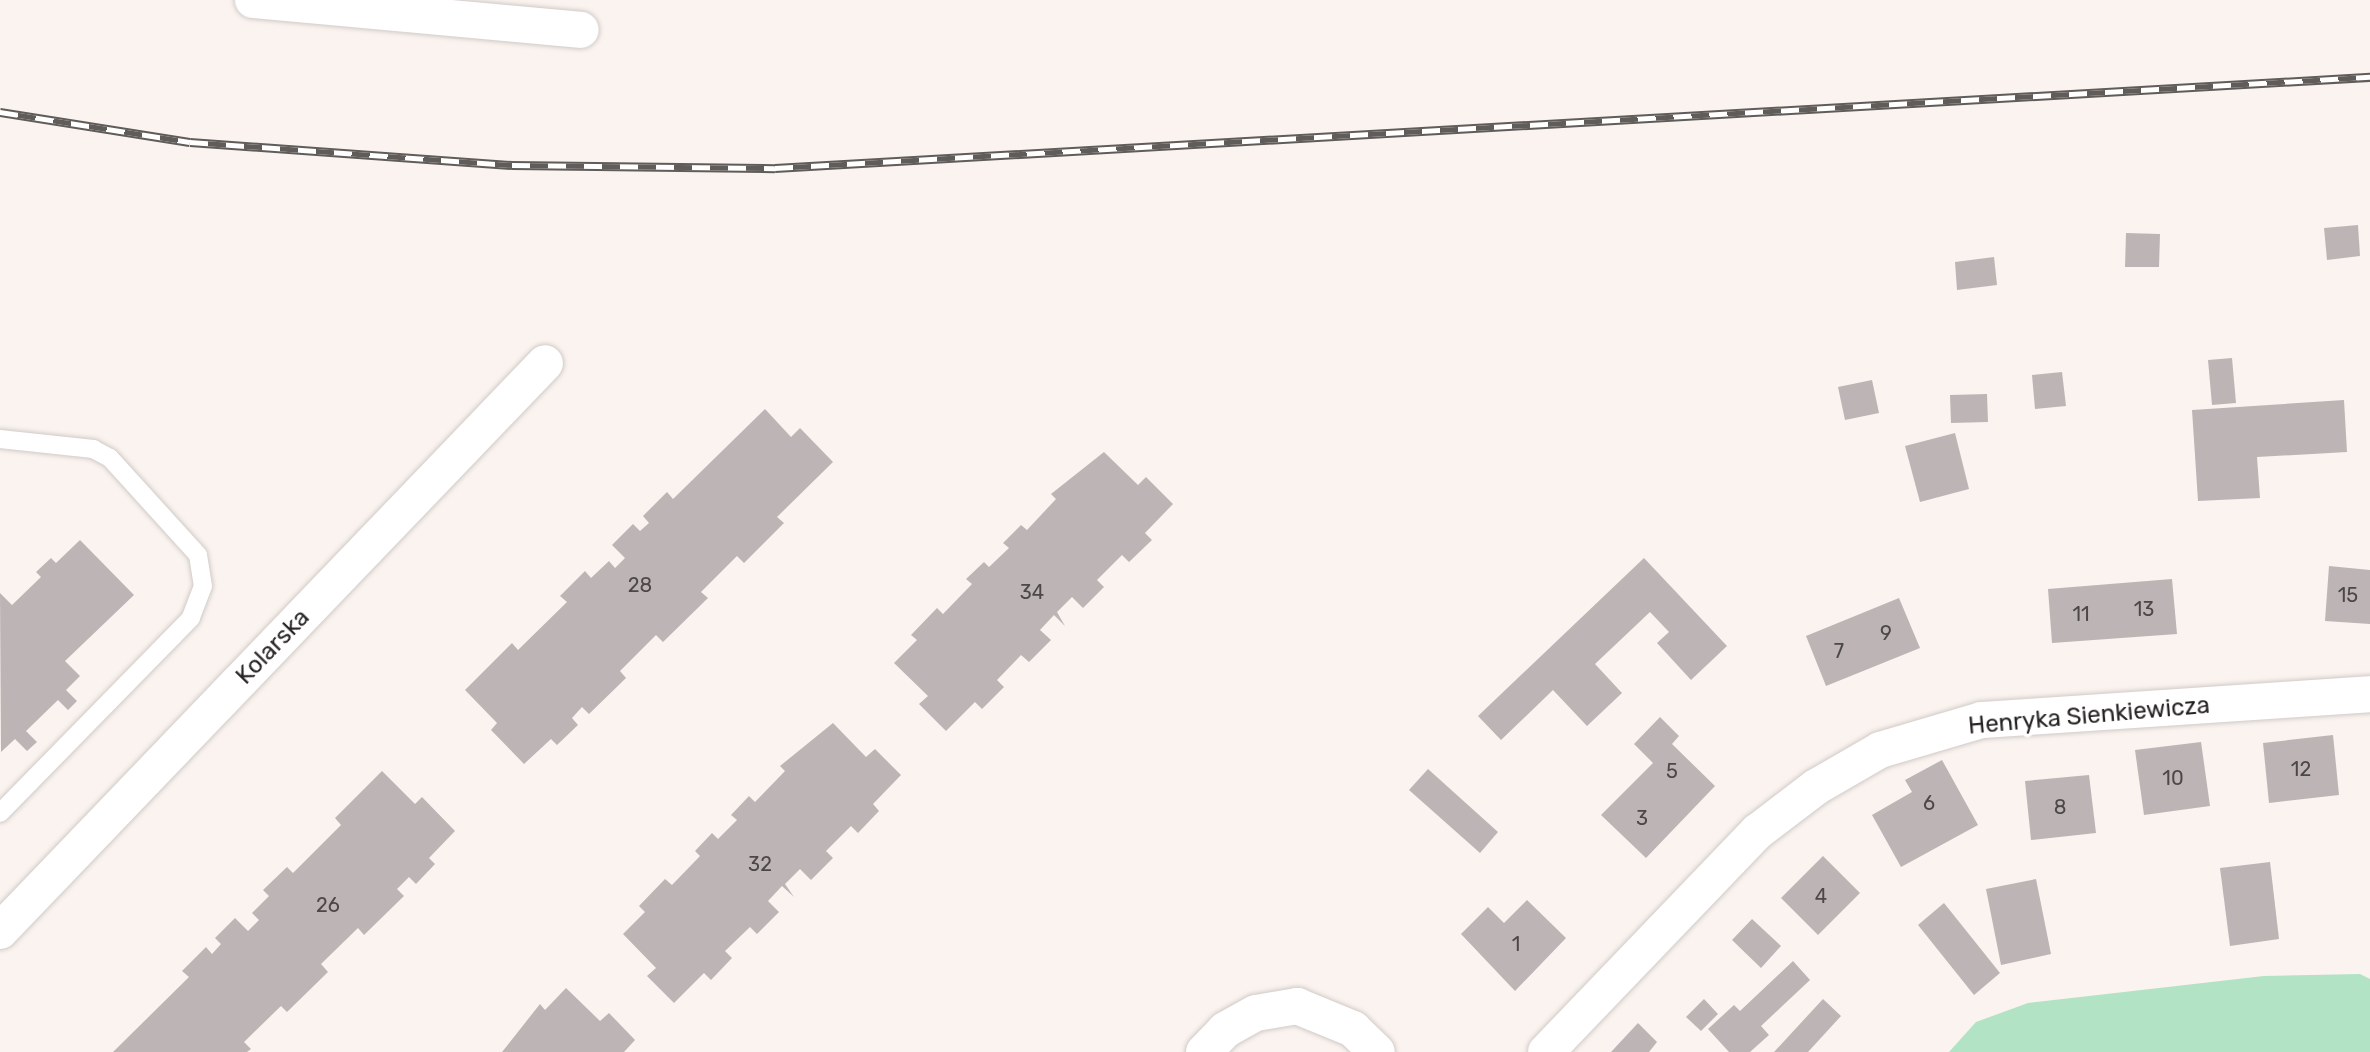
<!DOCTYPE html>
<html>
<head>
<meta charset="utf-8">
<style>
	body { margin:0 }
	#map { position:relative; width:2370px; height:1052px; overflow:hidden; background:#faf3ef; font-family:Rubik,sans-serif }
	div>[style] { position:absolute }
	.green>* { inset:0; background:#b2e3c4 }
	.building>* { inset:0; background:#bdb5b5 }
	.roads { filter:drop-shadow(0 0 2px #d1cac7) drop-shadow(0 0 2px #d1cac7) }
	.lane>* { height:18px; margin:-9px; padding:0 9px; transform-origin:9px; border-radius:9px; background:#fff }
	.street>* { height:36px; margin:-18px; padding:0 18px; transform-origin:18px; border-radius:18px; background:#fff }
	.rail>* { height:9px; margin-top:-4.5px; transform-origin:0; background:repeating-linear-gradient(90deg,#fff 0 18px,#605c5a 0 36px); box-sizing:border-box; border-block:2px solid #605c5a }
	span { translate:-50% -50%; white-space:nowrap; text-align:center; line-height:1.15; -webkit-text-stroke:7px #fff; paint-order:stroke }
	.number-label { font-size:20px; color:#4c4847 }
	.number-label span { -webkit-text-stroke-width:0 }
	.street-label { font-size:24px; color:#262422 }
</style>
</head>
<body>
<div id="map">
	<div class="green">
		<i style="clip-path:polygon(2360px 974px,2370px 979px,2370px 1052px,1949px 1052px,1976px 1022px,2028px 1003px,2264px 976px)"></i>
	</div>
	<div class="building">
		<i style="clip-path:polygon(2358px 225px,2360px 256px,2327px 260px,2324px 228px)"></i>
		<i style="clip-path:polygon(2126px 233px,2160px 234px,2159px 267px,2125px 267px)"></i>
		<i style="clip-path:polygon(1994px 257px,1997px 285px,1957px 290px,1955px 262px)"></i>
		<i style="clip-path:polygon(2232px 358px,2236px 403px,2212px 405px,2208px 360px)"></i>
		<i style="clip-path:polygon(2062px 372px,2066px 406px,2035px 409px,2032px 375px)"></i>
		<i style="clip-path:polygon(1872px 380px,1879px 413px,1845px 420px,1838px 387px)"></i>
		<i style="clip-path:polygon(1987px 394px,1988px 422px,1951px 423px,1950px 395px)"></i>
		<i style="clip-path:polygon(2344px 400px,2347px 452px,2257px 457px,2260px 498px,2198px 501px,2192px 410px)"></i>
		<i style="clip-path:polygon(765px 409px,791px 437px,800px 428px,833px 462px,777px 517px,784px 523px,744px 563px,737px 556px,701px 592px,708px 598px,663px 642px,656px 635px,620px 671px,626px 678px,589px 714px,582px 707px,572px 718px,578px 725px,557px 745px,551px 739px,524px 764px,491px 730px,497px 723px,465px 690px,512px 643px,518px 650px,567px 602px,560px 596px,585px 571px,591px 578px,609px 561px,615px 568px,625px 558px,612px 545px,633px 524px,640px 531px,649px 523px,643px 516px,667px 492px,673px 499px)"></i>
		<i style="clip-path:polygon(1955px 433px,1969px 489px,1920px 502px,1905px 446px)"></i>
		<i style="clip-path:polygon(1104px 452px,1138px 485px,1146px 477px,1173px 504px,1145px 533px,1152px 540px,1129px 562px,1122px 555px,1097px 580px,1104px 587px,1083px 608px,1072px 597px,1057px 612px,1065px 626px,1054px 615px,1040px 630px,1051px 640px,1029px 662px,1021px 655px,997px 680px,1004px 687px,982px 709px,975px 702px,946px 731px,919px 704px,928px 696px,894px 663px,917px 640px,911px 635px,937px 608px,943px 614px,972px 584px,966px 579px,984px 562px,989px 567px,1009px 548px,1003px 543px,1021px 525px,1027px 530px,1056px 499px,1051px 494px)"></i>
		<i style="clip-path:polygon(80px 540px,134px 595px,65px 661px,80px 676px,66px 690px,77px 701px,68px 710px,58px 700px,26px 731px,37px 742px,27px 751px,15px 739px,1px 752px,0 593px,12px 605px,41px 577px,36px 572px,51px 558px,56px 563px)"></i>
		<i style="clip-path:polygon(1644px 558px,1727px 646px,1691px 680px,1657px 643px,1669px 632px,1650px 612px,1595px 664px,1622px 693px,1587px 726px,1553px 690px,1501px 740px,1478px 716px)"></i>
		<i style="clip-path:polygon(2329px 566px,2370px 570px,2370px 624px,2325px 621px)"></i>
		<i style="clip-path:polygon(2172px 579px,2177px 634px,2052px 643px,2048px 589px)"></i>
		<i style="clip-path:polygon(1899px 598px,1920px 648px,1826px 686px,1806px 636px)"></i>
		<i style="clip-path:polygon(1660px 717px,1679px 736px,1672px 744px,1715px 786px,1646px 858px,1601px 815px,1653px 763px,1634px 744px)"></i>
		<i style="clip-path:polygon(833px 723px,866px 757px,875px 749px,901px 775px,873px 804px,879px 811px,858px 833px,851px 826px,826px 851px,833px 858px,811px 880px,800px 869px,785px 884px,794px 897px,782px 886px,768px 901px,779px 912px,757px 934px,750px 927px,725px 951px,732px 958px,711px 980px,704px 973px,674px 1003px,647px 976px,656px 968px,623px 934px,645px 912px,639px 906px,665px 879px,672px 885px,700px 856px,695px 851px,712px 833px,718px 839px,737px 820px,731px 815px,749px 796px,755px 802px,785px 771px,780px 766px)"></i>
		<i style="clip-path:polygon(2333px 735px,2339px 795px,2269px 803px,2263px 743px)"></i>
		<i style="clip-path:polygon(2201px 742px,2210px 806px,2144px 815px,2135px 750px)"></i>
		<i style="clip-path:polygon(1942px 760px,1978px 825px,1901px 867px,1872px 815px,1912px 792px,1905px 780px)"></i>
		<i style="clip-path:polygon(1428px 769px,1498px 832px,1480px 853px,1409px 790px)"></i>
		<i style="clip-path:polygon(382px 771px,415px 804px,422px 797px,455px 831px,429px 858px,435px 864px,416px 884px,409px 877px,397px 889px,404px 896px,364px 935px,358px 928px,321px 964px,328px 972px,287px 1012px,281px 1006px,244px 1042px,251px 1049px,247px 1052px,113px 1052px,189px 977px,182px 971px,206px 947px,212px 954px,221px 944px,215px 938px,235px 918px,248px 931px,259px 920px,252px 913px,269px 896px,263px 890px,287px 867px,293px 873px,341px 825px,335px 818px)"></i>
		<i style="clip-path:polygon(2089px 775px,2096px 833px,2031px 840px,2025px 781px)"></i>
		<i style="clip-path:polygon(1823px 856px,1860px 893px,1818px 935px,1781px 898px)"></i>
		<i style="clip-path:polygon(2270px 862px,2279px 939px,2230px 946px,2220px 868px)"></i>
		<i style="clip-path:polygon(2036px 879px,2051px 954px,2001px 965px,1986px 889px)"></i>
		<i style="clip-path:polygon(1527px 900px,1566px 938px,1515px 991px,1461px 934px,1488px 907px,1504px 923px)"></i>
		<i style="clip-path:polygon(1944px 903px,2000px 973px,1974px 995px,1918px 925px)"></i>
		<i style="clip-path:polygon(1752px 919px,1781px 946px,1761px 968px,1732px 940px)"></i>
		<i style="clip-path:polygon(1793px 961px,1810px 980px,1761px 1026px,1769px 1035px,1750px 1052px,1729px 1052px,1708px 1029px,1734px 1005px,1740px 1011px)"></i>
		<i style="clip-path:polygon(566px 988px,600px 1021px,609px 1013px,635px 1040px,624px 1052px,502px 1052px,540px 1004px,545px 1010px)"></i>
		<i style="clip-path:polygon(1704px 999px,1718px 1014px,1701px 1031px,1686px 1017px)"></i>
		<i style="clip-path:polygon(1823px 999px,1841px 1016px,1808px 1052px,1774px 1052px)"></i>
		<i style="clip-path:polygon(1638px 1023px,1657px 1042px,1649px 1052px,1611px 1052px)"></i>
	</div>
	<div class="roads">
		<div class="lane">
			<i style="left:0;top:439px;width:94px;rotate:6.1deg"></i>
			<i style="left:93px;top:449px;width:19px;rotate:28deg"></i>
			<i style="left:110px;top:458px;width:131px;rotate:47.8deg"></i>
			<i style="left:198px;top:555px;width:31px;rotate:81deg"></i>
			<i style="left:203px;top:586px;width:34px;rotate:111deg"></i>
			<i style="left:191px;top:618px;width:273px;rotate:134.4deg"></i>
		</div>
		<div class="street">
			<i style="left:253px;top:0;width:329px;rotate:5.2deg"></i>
			<i style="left:0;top:931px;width:787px;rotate:-46.18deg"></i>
			<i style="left:1204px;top:1052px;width:30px;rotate:-46deg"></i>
			<i style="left:1225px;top:1030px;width:35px;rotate:-29deg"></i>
			<i style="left:1256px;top:1013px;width:42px;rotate:-9.7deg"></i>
			<i style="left:1297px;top:1006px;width:61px;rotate:22.3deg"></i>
			<i style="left:1353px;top:1029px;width:33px;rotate:44deg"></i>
			<i style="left:1546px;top:1052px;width:305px;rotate:-46.2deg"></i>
			<i style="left:1757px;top:832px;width:74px;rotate:-37.3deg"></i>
			<i style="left:1816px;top:787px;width:74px;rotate:-30deg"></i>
			<i style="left:1880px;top:750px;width:106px;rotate:-16.4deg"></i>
			<i style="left:1982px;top:720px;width:389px;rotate:-3.8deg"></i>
		</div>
	</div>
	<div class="rail">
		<i style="left:0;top:112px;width:192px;rotate:9deg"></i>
		<i style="left:190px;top:142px;width:323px;rotate:4.1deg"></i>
		<i style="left:512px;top:165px;width:263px;rotate:0.7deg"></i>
		<i style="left:775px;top:168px;width:1598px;rotate:-3.27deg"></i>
	</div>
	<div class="number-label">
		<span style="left:640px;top:585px">28</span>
		<span style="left:1032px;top:592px">34</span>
		<span style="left:2348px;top:595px">15</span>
		<span style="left:2144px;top:609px">13</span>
		<span style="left:2081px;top:614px">11</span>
		<span style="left:1886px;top:633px">9</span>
		<span style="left:1839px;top:651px">7</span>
		<span style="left:2301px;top:769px">12</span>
		<span style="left:1672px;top:771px">5</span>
		<span style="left:2173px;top:778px">10</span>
		<span style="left:1929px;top:803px">6</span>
		<span style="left:2060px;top:807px">8</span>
		<span style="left:1642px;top:818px">3</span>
		<span style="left:760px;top:864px">32</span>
		<span style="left:1821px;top:896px">4</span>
		<span style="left:328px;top:905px">26</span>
		<span style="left:1516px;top:944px">1</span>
	</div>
	<div class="street-label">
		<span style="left:273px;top:647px;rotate:-46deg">Kolarska</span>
		<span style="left:2089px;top:716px;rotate:-5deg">Henryka Sienkiewicza</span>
	</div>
</div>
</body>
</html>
